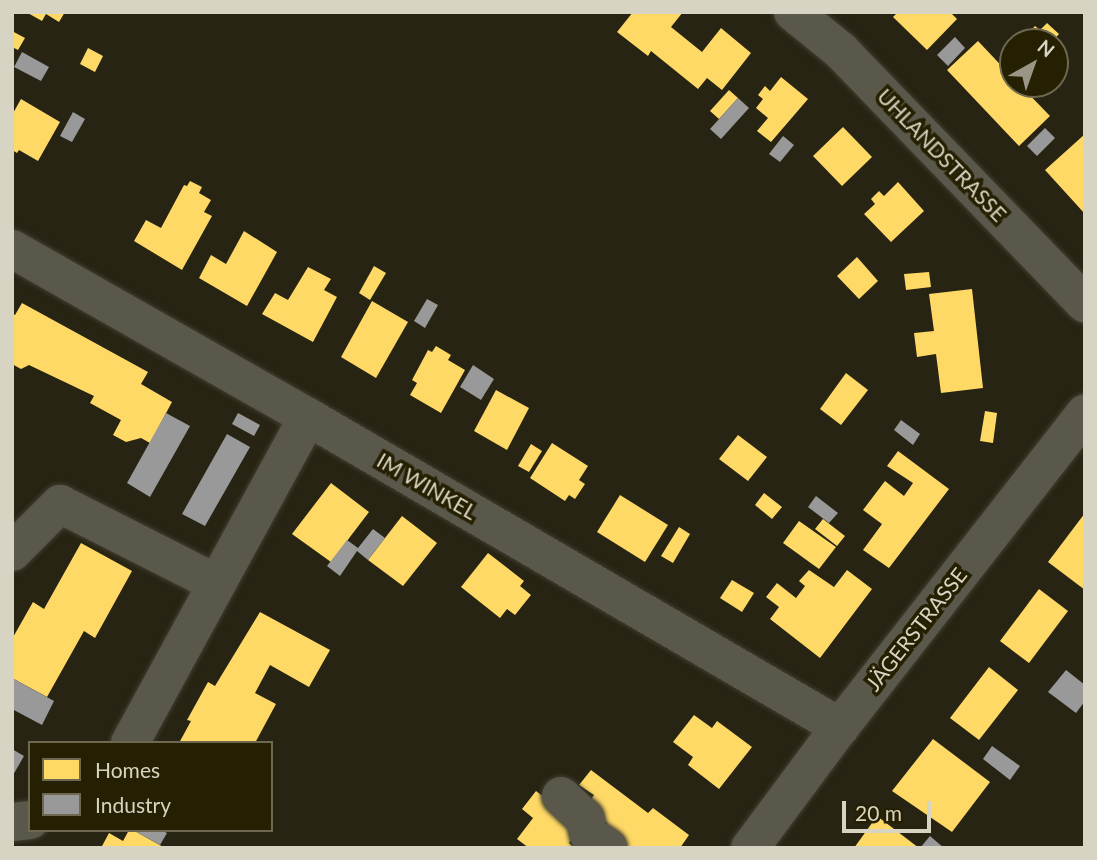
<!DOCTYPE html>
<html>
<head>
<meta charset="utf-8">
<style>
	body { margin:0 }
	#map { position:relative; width:1097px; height:860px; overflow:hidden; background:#282413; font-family:Lato,sans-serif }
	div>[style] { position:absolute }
	.homes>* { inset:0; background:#ffd966 }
	.industry>* { inset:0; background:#999 }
	.roads { filter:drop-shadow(0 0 2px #413e31) drop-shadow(0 0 2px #413e31) }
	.minor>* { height:38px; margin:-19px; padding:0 19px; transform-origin:19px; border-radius:19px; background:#5a584b }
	span { translate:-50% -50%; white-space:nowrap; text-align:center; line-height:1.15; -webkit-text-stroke:7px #262002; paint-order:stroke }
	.street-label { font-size:21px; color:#d7d4c3 }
	.frame { position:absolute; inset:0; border:14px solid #d7d4c3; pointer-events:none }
	.legend { position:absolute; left:28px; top:741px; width:245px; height:91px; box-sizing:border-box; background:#262002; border:2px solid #6d684f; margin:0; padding:9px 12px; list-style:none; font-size:21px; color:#d7d4c3 }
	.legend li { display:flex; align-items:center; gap:14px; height:35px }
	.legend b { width:35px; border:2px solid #6d684f }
	.north { position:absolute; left:999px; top:28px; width:70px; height:70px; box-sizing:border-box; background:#262002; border:2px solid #6d684f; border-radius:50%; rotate:40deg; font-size:19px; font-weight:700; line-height:28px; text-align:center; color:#d7d4c3 }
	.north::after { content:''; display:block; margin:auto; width:24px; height:32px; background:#9a9685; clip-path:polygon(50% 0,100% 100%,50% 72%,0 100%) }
	.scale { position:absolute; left:842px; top:801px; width:89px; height:32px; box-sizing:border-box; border:4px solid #d7d4c3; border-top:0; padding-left:9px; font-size:21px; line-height:24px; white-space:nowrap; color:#d7d4c3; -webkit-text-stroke:5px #262002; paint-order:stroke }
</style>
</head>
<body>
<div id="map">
	<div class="homes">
		<i style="clip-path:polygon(26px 12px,65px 12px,59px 22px,46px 14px,42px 21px)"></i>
		<i style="clip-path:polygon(633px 12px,683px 12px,671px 27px,702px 52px,721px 28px,751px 53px,722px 90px,707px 78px,698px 89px,651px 51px,648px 56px,617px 32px)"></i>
		<i style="clip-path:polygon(898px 12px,950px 12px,957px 19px,927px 50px,893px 17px)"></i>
		<i style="clip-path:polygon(1047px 23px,1059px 34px,1052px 42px,1027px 42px,1023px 39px,1035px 26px,1040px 30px)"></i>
		<i style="clip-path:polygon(12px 31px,25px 38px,18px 50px,12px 47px)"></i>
		<i style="clip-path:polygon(978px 41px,1013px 78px,1013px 84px,1019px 84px,1050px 116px,1019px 146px,947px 70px)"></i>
		<i style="clip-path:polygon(88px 48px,103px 56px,95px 72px,80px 64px)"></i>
		<i style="clip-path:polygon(781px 77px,808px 99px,771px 142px,757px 131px,768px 118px,756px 108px,763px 99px,758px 95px,765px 86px,770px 91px)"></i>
		<i style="clip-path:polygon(729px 90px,738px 98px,719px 119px,710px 111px)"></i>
		<i style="clip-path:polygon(21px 99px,60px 122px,38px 161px,19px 150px,17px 153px,12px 150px,12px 115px)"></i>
		<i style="clip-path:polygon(843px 127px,872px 157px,842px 186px,813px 156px)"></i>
		<i style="clip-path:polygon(1085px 134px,1085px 214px,1045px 170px)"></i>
		<i style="clip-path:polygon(190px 181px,202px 187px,199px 193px,211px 200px,204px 212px,212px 216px,182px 270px,134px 241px,146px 220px,161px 228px,184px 185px,187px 186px)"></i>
		<i style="clip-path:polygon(898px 182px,924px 211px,891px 242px,864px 214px,875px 204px,871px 199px,879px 191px,884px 196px)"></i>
		<i style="clip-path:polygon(244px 231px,277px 252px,247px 306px,199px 278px,211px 255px,226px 264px)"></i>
		<i style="clip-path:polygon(857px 257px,878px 281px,859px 299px,837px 276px)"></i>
		<i style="clip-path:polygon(374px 266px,386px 273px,370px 300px,359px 293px)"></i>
		<i style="clip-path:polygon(308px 267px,331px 279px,324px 290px,337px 297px,313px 342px,262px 314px,275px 293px,288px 300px)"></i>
		<i style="clip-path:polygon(929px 272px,931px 287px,906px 290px,904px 274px)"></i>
		<i style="clip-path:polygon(972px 289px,983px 388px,941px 393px,936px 354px,917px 357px,914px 333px,934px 331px,929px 294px)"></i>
		<i style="clip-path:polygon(372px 301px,408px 322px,376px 378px,341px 357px)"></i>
		<i style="clip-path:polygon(22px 303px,148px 372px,141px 384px,172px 402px,150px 443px,141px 438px,126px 442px,113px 435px,121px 420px,90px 403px,94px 396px,29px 365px,21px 369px,12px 364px,12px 313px,15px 315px)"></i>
		<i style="clip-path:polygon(436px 346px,451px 355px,448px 360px,465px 370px,441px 413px,410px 395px,417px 383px,412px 380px,428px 350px,432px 352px)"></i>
		<i style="clip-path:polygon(846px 373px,868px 390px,841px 425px,820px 409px)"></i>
		<i style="clip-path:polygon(496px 390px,529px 408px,507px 450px,474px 431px)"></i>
		<i style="clip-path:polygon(985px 411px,997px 413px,993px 443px,980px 441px)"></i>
		<i style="clip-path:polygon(738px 435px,767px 457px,748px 481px,719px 459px)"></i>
		<i style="clip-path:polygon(552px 443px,588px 466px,579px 480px,585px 484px,575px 499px,569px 495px,565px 501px,530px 478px)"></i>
		<i style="clip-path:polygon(531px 444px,542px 451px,529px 472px,518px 466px)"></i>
		<i style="clip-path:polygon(898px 451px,949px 489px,889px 568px,863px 550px,882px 524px,863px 510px,885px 481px,904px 496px,913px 483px,887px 466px)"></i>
		<i style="clip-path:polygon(331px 483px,369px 512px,331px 562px,292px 534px)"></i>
		<i style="clip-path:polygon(764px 493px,782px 507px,772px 519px,755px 505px)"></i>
		<i style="clip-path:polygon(620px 495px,668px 525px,645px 562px,597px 532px)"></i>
		<i style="clip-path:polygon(1085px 513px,1085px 590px,1048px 562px)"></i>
		<i style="clip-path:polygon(402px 516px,437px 543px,403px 586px,368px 560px)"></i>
		<i style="clip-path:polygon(823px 519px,845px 536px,837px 546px,815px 529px)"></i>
		<i style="clip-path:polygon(799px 521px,836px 547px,819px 569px,783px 543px)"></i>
		<i style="clip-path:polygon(679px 527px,690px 534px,673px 563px,661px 556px)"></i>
		<i style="clip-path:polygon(81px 543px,132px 571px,95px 638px,84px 631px,47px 697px,12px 678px,12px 639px,33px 602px,44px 609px)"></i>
		<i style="clip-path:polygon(488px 553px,524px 581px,520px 586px,531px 595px,515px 615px,507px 609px,500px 618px,461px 587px)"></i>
		<i style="clip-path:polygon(809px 570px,834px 587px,847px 570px,872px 589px,820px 658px,770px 619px,779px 607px,766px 597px,777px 583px,796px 598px,805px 586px,799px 581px)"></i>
		<i style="clip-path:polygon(732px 580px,754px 593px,742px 612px,720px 598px)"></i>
		<i style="clip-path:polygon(1039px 589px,1068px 611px,1029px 663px,1000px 641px)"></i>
		<i style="clip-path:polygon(260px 612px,330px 650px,309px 687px,270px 665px,255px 693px,276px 704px,255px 743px,179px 743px,191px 721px,187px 720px,208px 682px,215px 686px)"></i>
		<i style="clip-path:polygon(989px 667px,1018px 690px,979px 740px,950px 718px)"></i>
		<i style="clip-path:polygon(694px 715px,712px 728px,717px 721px,752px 747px,719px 789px,688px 765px,693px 757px,673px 742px)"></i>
		<i style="clip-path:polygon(933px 739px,990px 782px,952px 832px,892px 791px)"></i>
		<i style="clip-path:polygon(591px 770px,648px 813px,653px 808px,689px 835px,680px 848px,619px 848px,600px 833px,607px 823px,585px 807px,594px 795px,579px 785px)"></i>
		<i style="clip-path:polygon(536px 791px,582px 826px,569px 843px,575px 848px,529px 848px,517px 839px,533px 818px,522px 809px)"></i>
		<i style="clip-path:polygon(877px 816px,919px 848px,854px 848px)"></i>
		<i style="clip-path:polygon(129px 830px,133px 830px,165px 848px,101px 848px,109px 833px,123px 841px)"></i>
	</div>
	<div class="industry">
		<i style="clip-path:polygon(955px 37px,965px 48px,948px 66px,937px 55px)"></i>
		<i style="clip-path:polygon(22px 52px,49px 67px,41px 81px,14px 67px)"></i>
		<i style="clip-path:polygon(738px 98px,749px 108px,721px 139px,710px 129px)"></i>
		<i style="clip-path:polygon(73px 112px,85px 119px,72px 142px,60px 136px)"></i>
		<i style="clip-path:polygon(1045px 128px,1055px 138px,1037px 156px,1027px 146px)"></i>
		<i style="clip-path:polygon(783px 136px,794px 145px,780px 162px,769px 154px)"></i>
		<i style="clip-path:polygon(427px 299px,438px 305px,425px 328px,414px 321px)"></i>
		<i style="clip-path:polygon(473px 365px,494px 379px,481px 400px,460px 387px)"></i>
		<i style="clip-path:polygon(166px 413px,190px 426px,150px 497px,127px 483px)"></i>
		<i style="clip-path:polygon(238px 413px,260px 425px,254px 436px,232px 424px)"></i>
		<i style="clip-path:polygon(901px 420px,920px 434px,913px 445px,894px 430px)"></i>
		<i style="clip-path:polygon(227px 434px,250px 447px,205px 526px,182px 514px)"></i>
		<i style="clip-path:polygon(816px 496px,838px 513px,829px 523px,808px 507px)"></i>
		<i style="clip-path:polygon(373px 529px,385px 538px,368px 560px,357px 551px,340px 576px,327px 566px,347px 540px,358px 548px)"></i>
		<i style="clip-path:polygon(1066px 670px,1085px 685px,1085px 701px,1076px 713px,1048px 692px)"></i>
		<i style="clip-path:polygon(12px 678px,54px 701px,42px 725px,12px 709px)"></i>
		<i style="clip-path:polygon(992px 746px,1020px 766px,1010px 780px,983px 759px)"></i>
		<i style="clip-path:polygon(12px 749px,24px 756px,12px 777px)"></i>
		<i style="clip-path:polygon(133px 830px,161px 830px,167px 833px,160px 845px)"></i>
		<i style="clip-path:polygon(930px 836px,944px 848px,920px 848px)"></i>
	</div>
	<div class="roads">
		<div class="minor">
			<i style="left:793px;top:12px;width:62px;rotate:39.1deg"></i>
			<i style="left:841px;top:51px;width:351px;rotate:46deg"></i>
			<i style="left:12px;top:249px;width:340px;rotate:29.6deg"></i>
			<i style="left:308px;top:417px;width:616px;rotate:30.23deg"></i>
			<i style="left:12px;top:552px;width:68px;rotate:-45deg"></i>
			<i style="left:60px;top:504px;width:175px;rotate:26.9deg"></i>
			<i style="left:130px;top:743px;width:371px;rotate:-61.4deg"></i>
			<i style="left:561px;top:796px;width:33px;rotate:43deg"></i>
			<i style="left:585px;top:818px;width:17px;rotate:77deg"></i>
			<i style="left:589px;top:835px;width:23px;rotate:34deg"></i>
			<i style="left:12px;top:822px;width:18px;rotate:-6deg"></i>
			<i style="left:750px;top:848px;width:151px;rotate:-53.4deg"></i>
			<i style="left:840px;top:727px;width:398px;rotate:-52deg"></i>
		</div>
	</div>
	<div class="street-label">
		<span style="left:942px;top:155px;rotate:46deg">UHLANDSTRASSE</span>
		<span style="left:427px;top:486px;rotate:30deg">IM WINKEL</span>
		<span style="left:916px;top:629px;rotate:-52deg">JÄGERSTRASSE</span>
	</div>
	<div class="frame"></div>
	<ul class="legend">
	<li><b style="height:19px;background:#ffd966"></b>Homes</li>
	<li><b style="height:19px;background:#999"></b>Industry</li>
	</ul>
	<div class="north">N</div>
	<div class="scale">20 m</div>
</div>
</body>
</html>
